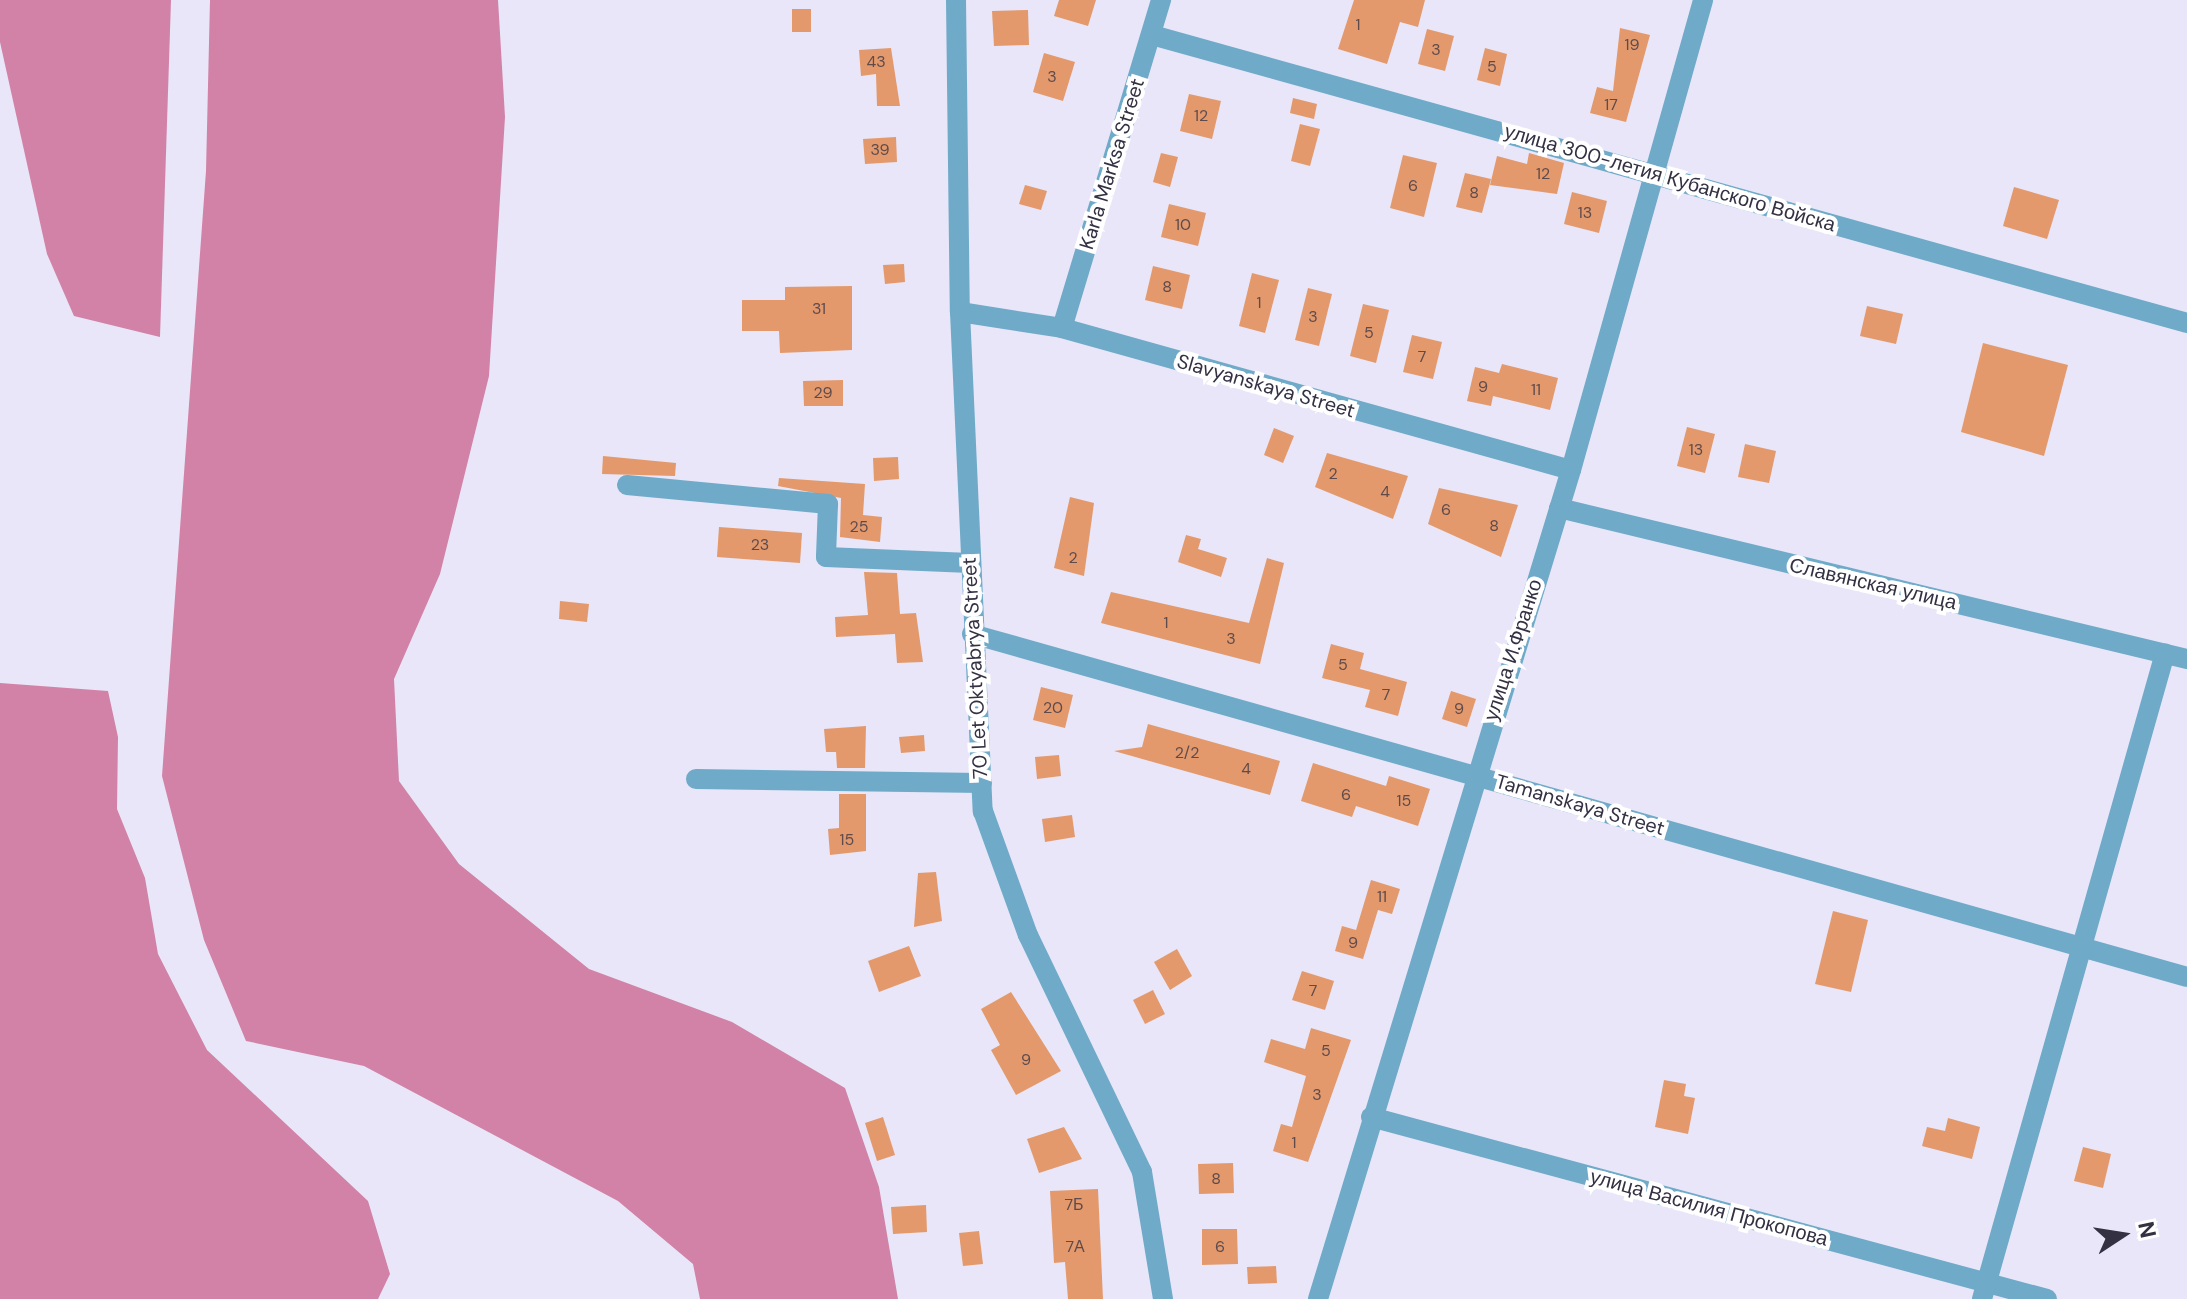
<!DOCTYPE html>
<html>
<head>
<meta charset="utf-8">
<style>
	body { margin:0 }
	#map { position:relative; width:2187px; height:1299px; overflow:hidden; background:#e8e6f8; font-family:"DM Sans",sans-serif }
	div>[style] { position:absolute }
	.water>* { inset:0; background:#d182a6 }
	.building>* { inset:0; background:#e3996c }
	.minor>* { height:20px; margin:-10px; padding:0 10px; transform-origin:10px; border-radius:10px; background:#6faac8 }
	span { translate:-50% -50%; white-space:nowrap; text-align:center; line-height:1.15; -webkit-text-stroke:8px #fff; paint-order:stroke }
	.number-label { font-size:16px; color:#5f4b4c }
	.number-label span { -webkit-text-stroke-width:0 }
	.street-label { font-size:20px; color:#333142 }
	.north { position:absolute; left:2083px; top:1195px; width:80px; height:80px; -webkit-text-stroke:6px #fff; paint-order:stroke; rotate:78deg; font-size:22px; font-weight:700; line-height:32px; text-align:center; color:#333142 }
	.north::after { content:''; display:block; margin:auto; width:28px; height:36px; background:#333142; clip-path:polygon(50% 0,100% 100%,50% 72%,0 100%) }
</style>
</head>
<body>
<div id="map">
	<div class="water">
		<i style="clip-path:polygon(0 0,171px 0,160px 337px,74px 316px,47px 254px,0 42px)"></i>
		<i style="clip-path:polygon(210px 0,498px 0,505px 117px,489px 376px,440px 574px,394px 679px,399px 781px,459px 864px,589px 969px,732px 1022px,845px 1088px,879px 1187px,898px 1299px,700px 1299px,693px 1264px,618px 1201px,364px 1066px,246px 1041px,204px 940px,162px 776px,206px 171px)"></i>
		<i style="clip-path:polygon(0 683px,108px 691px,118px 737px,117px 809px,145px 878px,158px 954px,207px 1050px,368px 1201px,390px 1274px,378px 1299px,0 1299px)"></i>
	</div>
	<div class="building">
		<i style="clip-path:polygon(1059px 0,1096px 0,1088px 26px,1054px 16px)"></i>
		<i style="clip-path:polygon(1354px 0,1425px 0,1418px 27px,1400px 22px,1387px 64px,1338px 49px)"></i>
		<i style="clip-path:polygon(792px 9px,811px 9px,811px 32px,792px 32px)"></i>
		<i style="clip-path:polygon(1028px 10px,1029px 45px,994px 46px,992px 11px)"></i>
		<i style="clip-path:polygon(1620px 28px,1650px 35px,1626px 122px,1590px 113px,1597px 87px,1613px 91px)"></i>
		<i style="clip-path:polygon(1427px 29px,1454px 36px,1445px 71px,1418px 64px)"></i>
		<i style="clip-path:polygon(891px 48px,900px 106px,877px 106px,876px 74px,861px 76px,859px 50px)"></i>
		<i style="clip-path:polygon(1485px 48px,1507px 54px,1500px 86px,1477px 80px)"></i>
		<i style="clip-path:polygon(1044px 53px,1075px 62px,1063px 101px,1033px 92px)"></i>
		<i style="clip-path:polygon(1189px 94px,1221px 101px,1212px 139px,1180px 131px)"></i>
		<i style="clip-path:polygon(1293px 98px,1317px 104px,1314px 119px,1290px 113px)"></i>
		<i style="clip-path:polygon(1300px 124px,1320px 129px,1310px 166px,1291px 161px)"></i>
		<i style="clip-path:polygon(896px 137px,897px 162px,865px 164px,863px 139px)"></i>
		<i style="clip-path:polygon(1161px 153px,1178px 157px,1170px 187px,1153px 182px)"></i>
		<i style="clip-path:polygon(1529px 153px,1564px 163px,1557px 194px,1490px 185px,1497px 156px,1527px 164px)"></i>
		<i style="clip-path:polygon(1403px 155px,1437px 163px,1424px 217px,1390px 208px)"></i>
		<i style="clip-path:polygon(1465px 173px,1491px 179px,1482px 213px,1456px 207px)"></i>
		<i style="clip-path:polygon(1025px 185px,1047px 191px,1041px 210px,1019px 204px)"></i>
		<i style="clip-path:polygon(2014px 187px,2059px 200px,2047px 239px,2003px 226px)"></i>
		<i style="clip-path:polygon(1572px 192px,1607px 201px,1599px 233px,1564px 224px)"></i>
		<i style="clip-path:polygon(1169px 204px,1206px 213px,1198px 246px,1161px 237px)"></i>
		<i style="clip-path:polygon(904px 264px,905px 282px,885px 284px,883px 265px)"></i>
		<i style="clip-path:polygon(1153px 266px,1190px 275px,1182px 309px,1145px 300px)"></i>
		<i style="clip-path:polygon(1252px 273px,1279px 280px,1265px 333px,1239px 326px)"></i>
		<i style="clip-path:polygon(852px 286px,852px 350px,780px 353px,779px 331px,742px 331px,742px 300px,785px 300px,785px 287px)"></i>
		<i style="clip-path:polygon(1308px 288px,1332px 294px,1319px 346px,1295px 340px)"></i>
		<i style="clip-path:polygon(1363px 304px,1389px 310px,1376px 363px,1350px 356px)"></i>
		<i style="clip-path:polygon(1867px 306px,1903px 314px,1896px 344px,1860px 336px)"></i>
		<i style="clip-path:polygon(1412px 335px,1442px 342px,1433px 379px,1403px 372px)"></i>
		<i style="clip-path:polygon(1983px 343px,2068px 365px,2044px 456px,1961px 432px)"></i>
		<i style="clip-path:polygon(1502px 364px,1558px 378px,1550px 410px,1493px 396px,1491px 406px,1467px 401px,1475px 367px,1499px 373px)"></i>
		<i style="clip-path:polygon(843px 380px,843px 406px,804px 406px,803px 381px)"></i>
		<i style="clip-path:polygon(1687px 427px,1715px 434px,1705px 473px,1677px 466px)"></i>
		<i style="clip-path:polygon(1274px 428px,1294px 436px,1283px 463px,1264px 455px)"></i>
		<i style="clip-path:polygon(1745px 444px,1776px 451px,1769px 483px,1738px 477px)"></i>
		<i style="clip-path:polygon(1327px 453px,1408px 476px,1393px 519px,1315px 487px)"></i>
		<i style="clip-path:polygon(603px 456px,676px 463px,675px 476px,602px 474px)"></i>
		<i style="clip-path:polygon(898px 457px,899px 479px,874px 481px,873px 458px)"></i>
		<i style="clip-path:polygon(779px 478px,865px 484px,863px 515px,882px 517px,880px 542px,840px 537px,841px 498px,778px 486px)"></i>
		<i style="clip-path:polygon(1439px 488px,1518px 505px,1501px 557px,1428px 524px)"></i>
		<i style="clip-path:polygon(1070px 497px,1094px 503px,1084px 576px,1054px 568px)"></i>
		<i style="clip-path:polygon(719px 527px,802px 533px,800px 563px,717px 557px)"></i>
		<i style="clip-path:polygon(1186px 535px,1201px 539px,1198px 549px,1227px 558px,1221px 577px,1178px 562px)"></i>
		<i style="clip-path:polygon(1267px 558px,1284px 563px,1260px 664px,1101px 623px,1111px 592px,1249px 623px)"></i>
		<i style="clip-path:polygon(864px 572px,897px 573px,900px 614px,916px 613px,923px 662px,897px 663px,895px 634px,836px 637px,835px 617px,868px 615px)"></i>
		<i style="clip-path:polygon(560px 601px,589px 604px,587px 622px,559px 619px)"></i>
		<i style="clip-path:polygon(1331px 644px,1364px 653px,1360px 669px,1407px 682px,1398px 716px,1365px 707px,1370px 690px,1322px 678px)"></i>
		<i style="clip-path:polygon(1041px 687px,1073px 695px,1065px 728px,1033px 720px)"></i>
		<i style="clip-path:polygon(1451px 691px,1476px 699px,1467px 727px,1442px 719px)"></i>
		<i style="clip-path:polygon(1148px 724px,1280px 761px,1270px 795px,1114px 751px,1142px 747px)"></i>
		<i style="clip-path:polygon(866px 726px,865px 768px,837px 768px,836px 752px,826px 752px,824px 729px)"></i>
		<i style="clip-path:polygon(924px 735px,925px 751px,901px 753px,899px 737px)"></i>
		<i style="clip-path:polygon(1059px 755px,1061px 776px,1037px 779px,1035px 757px)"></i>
		<i style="clip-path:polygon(1313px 763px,1386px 786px,1389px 776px,1430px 789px,1418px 826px,1356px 806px,1352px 817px,1301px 801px)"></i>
		<i style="clip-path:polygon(839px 794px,866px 794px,866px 851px,830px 855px,828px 829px,839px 828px)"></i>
		<i style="clip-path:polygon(1072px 815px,1075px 837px,1045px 842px,1042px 819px)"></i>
		<i style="clip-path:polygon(936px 872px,942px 921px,914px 927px,918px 873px)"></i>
		<i style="clip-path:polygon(1371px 880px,1400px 889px,1392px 914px,1378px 910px,1363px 959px,1335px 951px,1342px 926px,1356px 930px)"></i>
		<i style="clip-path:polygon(1833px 911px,1868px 920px,1851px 992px,1815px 984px)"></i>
		<i style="clip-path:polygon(909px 946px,921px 976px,879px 992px,868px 961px)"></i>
		<i style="clip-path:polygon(1177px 949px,1192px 976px,1170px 990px,1154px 962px)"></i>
		<i style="clip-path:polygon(1302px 971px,1334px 981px,1325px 1010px,1292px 1000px)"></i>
		<i style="clip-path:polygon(1153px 990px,1165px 1014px,1145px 1024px,1133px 1000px)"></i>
		<i style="clip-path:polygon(1011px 992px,1061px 1071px,1016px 1095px,991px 1050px,1000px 1045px,981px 1009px)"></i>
		<i style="clip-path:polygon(1311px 1028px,1351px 1040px,1308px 1162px,1273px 1151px,1281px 1124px,1292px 1127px,1306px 1076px,1264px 1062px,1271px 1039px,1305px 1049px)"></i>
		<i style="clip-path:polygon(1664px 1080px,1686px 1084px,1684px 1096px,1695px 1098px,1688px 1134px,1655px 1127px)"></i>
		<i style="clip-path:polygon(883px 1117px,895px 1155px,877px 1161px,865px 1123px)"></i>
		<i style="clip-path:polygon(1948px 1118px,1980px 1127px,1972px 1159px,1922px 1146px,1927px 1127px,1945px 1131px)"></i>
		<i style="clip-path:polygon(1064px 1127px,1082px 1159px,1039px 1173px,1027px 1139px)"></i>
		<i style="clip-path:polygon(2083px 1147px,2111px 1154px,2103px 1188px,2074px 1181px)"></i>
		<i style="clip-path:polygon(1233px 1163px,1234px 1193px,1199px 1194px,1198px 1164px)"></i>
		<i style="clip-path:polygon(1098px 1189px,1103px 1299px,1068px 1299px,1065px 1262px,1054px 1263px,1050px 1191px)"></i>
		<i style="clip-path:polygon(926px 1205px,927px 1232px,893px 1234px,891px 1207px)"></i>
		<i style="clip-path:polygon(1202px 1229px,1237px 1229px,1238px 1264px,1202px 1265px)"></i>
		<i style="clip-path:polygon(979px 1231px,983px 1264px,963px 1266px,959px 1233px)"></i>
		<i style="clip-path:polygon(1276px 1266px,1277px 1283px,1248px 1284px,1247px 1267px)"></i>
	</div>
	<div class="minor">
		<i style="left:956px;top:0;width:312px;rotate:89.3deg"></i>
		<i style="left:960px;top:312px;width:500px;rotate:87.4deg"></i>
		<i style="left:983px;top:811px;width:132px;rotate:70.1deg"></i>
		<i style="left:1028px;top:935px;width:263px;rotate:64.3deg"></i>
		<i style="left:1142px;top:1172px;width:129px;rotate:80.6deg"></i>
		<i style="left:1152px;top:35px;width:1074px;rotate:15.55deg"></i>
		<i style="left:960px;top:312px;width:103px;rotate:8.9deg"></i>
		<i style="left:1062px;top:328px;width:528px;rotate:15.59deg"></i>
		<i style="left:1062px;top:328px;width:343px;rotate:-73.2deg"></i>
		<i style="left:627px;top:485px;width:202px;rotate:5.4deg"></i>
		<i style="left:828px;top:504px;width:53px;rotate:92.2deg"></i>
		<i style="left:826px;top:557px;width:144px;rotate:2.4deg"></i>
		<i style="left:1559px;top:508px;width:646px;rotate:13.52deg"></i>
		<i style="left:972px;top:634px;width:1262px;rotate:15.76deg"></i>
		<i style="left:696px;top:779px;width:286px;rotate:0.8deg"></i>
		<i style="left:1371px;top:1117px;width:700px;rotate:15.07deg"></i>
		<i style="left:1318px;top:1299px;width:867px;rotate:-73.03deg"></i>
		<i style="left:1571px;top:470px;width:488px;rotate:-74.3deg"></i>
		<i style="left:1982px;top:1299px;width:671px;rotate:-74.18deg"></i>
	</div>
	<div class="number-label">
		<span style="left:1358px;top:25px">1</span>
		<span style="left:1632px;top:45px">19</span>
		<span style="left:1436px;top:50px">3</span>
		<span style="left:876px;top:62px">43</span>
		<span style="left:1492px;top:67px">5</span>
		<span style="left:1052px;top:77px">3</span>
		<span style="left:1611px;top:105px">17</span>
		<span style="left:1201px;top:116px">12</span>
		<span style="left:880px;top:150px">39</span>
		<span style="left:1543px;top:174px">12</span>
		<span style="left:1413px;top:186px">6</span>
		<span style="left:1474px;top:193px">8</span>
		<span style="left:1585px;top:213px">13</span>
		<span style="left:1183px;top:225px">10</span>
		<span style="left:1167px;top:287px">8</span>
		<span style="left:1259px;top:303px">1</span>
		<span style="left:819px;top:309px">31</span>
		<span style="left:1313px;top:317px">3</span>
		<span style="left:1369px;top:333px">5</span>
		<span style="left:1422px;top:357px">7</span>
		<span style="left:1483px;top:387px">9</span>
		<span style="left:1536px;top:390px">11</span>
		<span style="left:823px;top:393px">29</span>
		<span style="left:1696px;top:450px">13</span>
		<span style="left:1333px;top:474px">2</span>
		<span style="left:1385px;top:492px">4</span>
		<span style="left:1446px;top:510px">6</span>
		<span style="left:1494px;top:526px">8</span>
		<span style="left:859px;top:527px">25</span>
		<span style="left:760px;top:545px">23</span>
		<span style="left:1073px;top:558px">2</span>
		<span style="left:1166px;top:623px">1</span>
		<span style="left:1231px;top:639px">3</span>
		<span style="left:1343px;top:665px">5</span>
		<span style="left:1386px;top:695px">7</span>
		<span style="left:1053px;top:708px">20</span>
		<span style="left:1459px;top:709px">9</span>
		<span style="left:1187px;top:753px">2/2</span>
		<span style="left:1246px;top:769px">4</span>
		<span style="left:1346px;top:795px">6</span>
		<span style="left:1404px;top:801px">15</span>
		<span style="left:847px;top:840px">15</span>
		<span style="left:1382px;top:897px">11</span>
		<span style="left:1353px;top:943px">9</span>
		<span style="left:1313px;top:991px">7</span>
		<span style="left:1326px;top:1051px">5</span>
		<span style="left:1026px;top:1060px">9</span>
		<span style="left:1317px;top:1095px">3</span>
		<span style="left:1294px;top:1143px">1</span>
		<span style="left:1216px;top:1179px">8</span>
		<span style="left:1074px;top:1205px">7Б</span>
		<span style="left:1075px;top:1247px">7А</span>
		<span style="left:1220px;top:1247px">6</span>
	</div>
	<div class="street-label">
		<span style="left:1112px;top:164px;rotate:-73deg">Karla Marksa Street</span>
		<span style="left:1670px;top:178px;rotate:16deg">улица 300-летия Кубанского Войска</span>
		<span style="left:1266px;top:386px;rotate:16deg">Slavyanskaya Street</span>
		<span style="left:1873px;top:584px;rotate:13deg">Славянская улица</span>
		<span style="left:1513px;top:650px;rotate:-72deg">улица И.Франко</span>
		<span style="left:975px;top:668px;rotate:-93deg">70 Let Oktyabrya Street</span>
		<span style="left:1580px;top:805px;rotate:16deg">Tamanskaya Street</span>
		<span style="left:1709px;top:1208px;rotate:15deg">улица Василия Прокопова</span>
	</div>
	<div class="north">N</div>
</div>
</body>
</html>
